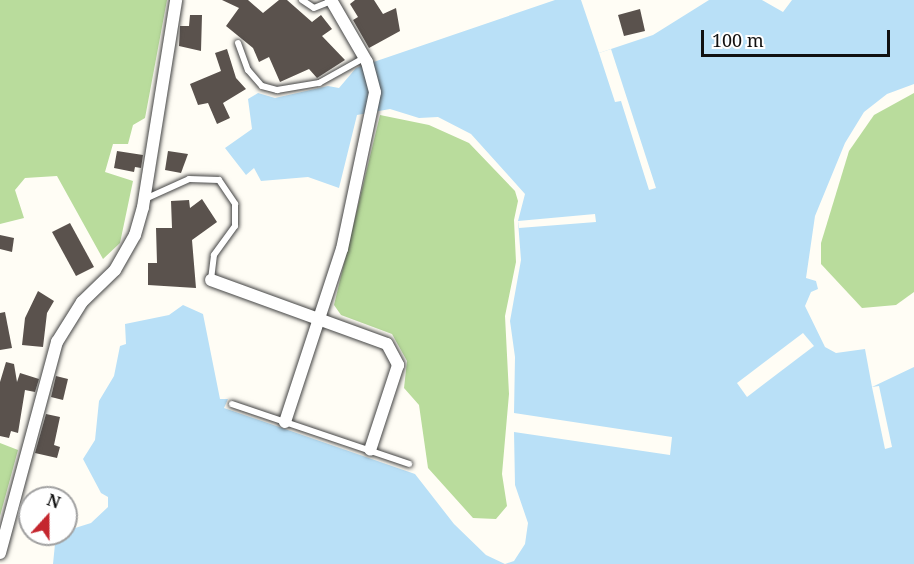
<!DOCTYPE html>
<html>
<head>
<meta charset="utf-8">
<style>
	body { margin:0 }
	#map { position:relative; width:914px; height:564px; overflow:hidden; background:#fffdf5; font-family:"Noto Serif",serif }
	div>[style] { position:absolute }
	.forest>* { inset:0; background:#b9dc9c }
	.water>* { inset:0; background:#b9e0f7 }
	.pier>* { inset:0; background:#fffdf5 }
	.building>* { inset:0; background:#5a524d }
	.roads { filter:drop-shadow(0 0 2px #444) drop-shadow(0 0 2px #444) }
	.lane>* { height:6px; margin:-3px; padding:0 3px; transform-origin:3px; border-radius:3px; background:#fff }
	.street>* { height:12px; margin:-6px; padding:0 6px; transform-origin:6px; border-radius:6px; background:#fff }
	span { translate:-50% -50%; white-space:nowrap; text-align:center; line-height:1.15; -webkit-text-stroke:6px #fff; paint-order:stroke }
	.north { position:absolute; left:18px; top:486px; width:60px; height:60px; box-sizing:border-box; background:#fff; border:2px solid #a0a0a0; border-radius:50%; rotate:21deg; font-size:16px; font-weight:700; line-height:24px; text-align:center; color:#111 }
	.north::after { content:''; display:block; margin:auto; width:21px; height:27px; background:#c4262e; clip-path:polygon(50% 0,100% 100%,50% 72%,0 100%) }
	.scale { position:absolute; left:701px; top:30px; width:189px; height:27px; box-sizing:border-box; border:3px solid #111; border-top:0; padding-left:8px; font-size:18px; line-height:21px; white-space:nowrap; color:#111; -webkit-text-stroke:4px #fff; paint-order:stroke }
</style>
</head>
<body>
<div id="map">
	<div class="forest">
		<i style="clip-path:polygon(0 0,167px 0,145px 118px,133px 125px,128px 144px,113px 144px,105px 172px,133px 181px,120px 243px,103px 259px,57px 176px,25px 178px,15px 190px,24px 218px,0 224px)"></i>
		<i style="clip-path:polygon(914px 93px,914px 292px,896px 305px,862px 308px,821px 264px,821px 243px,849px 151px,874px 115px)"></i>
		<i style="clip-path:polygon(380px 115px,429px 125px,469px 143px,515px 191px,518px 201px,514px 220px,516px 262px,505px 316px,509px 394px,502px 474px,507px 506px,496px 519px,473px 518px,428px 468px,419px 405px,404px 388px,407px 361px,392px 334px,341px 315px,334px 305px)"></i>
		<i style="clip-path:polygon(0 443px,18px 450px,0 516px)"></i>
	</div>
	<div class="water">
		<i style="clip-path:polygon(555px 0,581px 0,599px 53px,653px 35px,709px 0,762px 0,783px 12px,792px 0,914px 0,914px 84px,887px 94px,864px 112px,845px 143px,815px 216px,806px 278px,816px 281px,818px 289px,811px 292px,805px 306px,825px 347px,836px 353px,865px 349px,872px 387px,914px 367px,914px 564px,505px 564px,514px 561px,525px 544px,528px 523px,515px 485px,514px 432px,670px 455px,672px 437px,514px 413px,515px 357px,510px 321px,521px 260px,518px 221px,525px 194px,471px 134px,438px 117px,419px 118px,390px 109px,357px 115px,339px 188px,308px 177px,261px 181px,254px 168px,246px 175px,225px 148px,252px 129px,248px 99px,258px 93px,275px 98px,328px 86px,339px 88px,356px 68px)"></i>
		<i style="clip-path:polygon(183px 305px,203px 314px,220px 399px,228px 399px,224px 408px,415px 474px,454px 524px,486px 555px,505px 564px,53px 564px,56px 534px,91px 523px,108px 507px,108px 497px,101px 493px,83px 459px,95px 440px,99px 401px,114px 376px,120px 346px,126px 344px,125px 324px,169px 315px)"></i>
	</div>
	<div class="pier">
		<i style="clip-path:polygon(611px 49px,656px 188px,649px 190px,621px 101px,615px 102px,599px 53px)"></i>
		<i style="clip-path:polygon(595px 214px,596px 222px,519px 228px,518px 221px)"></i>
		<i style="clip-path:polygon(803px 333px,814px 346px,747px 397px,737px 383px)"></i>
		<i style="clip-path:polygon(879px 386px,892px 447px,885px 449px,872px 387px)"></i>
	</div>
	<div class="building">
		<i style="clip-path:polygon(222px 0,248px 0,263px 13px,279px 0,287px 0,312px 22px,321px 15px,332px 29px,322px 36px,345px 60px,317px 78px,309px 69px,280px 82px,269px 57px,259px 62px,253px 48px,226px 26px,239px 8px)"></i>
		<i style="clip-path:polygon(355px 0,374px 0,383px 14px,396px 8px,400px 31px,369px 48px,353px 20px,358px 17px,350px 4px)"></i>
		<i style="clip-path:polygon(640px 9px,645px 31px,624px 36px,618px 15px)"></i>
		<i style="clip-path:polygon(190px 15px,202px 15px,201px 51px,179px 46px,180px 26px,189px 26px)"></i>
		<i style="clip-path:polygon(227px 49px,236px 78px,246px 89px,223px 103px,230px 118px,217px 124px,208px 103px,198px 105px,190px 84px,221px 71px,215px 53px)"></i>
		<i style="clip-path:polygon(117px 151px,143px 155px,141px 168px,135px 167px,134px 172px,114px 168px)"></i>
		<i style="clip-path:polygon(168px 151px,188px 154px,181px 173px,165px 170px)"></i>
		<i style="clip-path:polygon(202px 199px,217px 222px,192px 240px,196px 288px,148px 285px,148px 263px,157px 263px,156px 228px,172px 228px,171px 201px,189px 200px,190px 208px)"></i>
		<i style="clip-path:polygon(70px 223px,94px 267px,76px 276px,52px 232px)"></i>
		<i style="clip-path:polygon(0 235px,14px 238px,12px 252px,0 249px)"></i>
		<i style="clip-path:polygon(38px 291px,54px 301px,47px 313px,43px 347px,22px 345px,25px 318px)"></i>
		<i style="clip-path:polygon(5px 312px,12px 348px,0 350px,0 313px)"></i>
		<i style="clip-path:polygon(6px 362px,14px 364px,17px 382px,20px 373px,39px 379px,35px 392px,25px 390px,18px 433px,11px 431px,9px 438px,0 436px,0 382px)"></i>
		<i style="clip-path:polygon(56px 376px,68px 379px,63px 400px,51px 397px)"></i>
		<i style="clip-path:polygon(46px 414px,60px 417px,54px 445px,60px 447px,57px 458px,35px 453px)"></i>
	</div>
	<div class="roads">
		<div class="lane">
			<i style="left:302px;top:0;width:14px;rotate:34deg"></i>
			<i style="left:314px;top:8px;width:18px;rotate:-22deg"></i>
			<i style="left:238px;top:43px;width:29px;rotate:70deg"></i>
			<i style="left:248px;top:70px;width:21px;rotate:49deg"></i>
			<i style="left:262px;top:86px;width:16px;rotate:15deg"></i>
			<i style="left:277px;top:90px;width:43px;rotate:-9.5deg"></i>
			<i style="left:319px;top:83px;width:51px;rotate:-29.1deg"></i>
			<i style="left:145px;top:199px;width:48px;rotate:-24.4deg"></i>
			<i style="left:189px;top:179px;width:30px;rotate:2deg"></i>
			<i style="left:219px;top:180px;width:29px;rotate:56deg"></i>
			<i style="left:235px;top:204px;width:22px;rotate:90deg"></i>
			<i style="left:235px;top:226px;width:36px;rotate:126deg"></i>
			<i style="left:214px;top:255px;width:25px;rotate:97deg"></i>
			<i style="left:232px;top:404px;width:187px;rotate:18.7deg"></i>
		</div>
		<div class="street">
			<i style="left:211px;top:280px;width:187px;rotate:20deg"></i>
			<i style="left:387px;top:344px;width:24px;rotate:62deg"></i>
			<i style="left:398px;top:365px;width:89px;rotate:108.2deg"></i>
			<i style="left:285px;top:422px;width:182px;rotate:-71.8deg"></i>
			<i style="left:342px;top:249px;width:160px;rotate:-78.1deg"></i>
			<i style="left:375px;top:92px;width:31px;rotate:-105deg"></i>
			<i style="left:367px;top:62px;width:72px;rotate:-120.1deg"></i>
			<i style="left:0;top:553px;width:219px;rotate:-74.9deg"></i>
			<i style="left:57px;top:342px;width:47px;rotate:-58deg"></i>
			<i style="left:82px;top:302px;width:46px;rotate:-44.1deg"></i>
			<i style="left:115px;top:270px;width:40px;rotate:-60.3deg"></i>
			<i style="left:135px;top:235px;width:29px;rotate:-74deg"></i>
			<i style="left:143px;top:207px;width:210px;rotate:-80.9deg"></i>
		</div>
	</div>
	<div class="north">N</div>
	<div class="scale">100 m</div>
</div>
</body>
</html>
